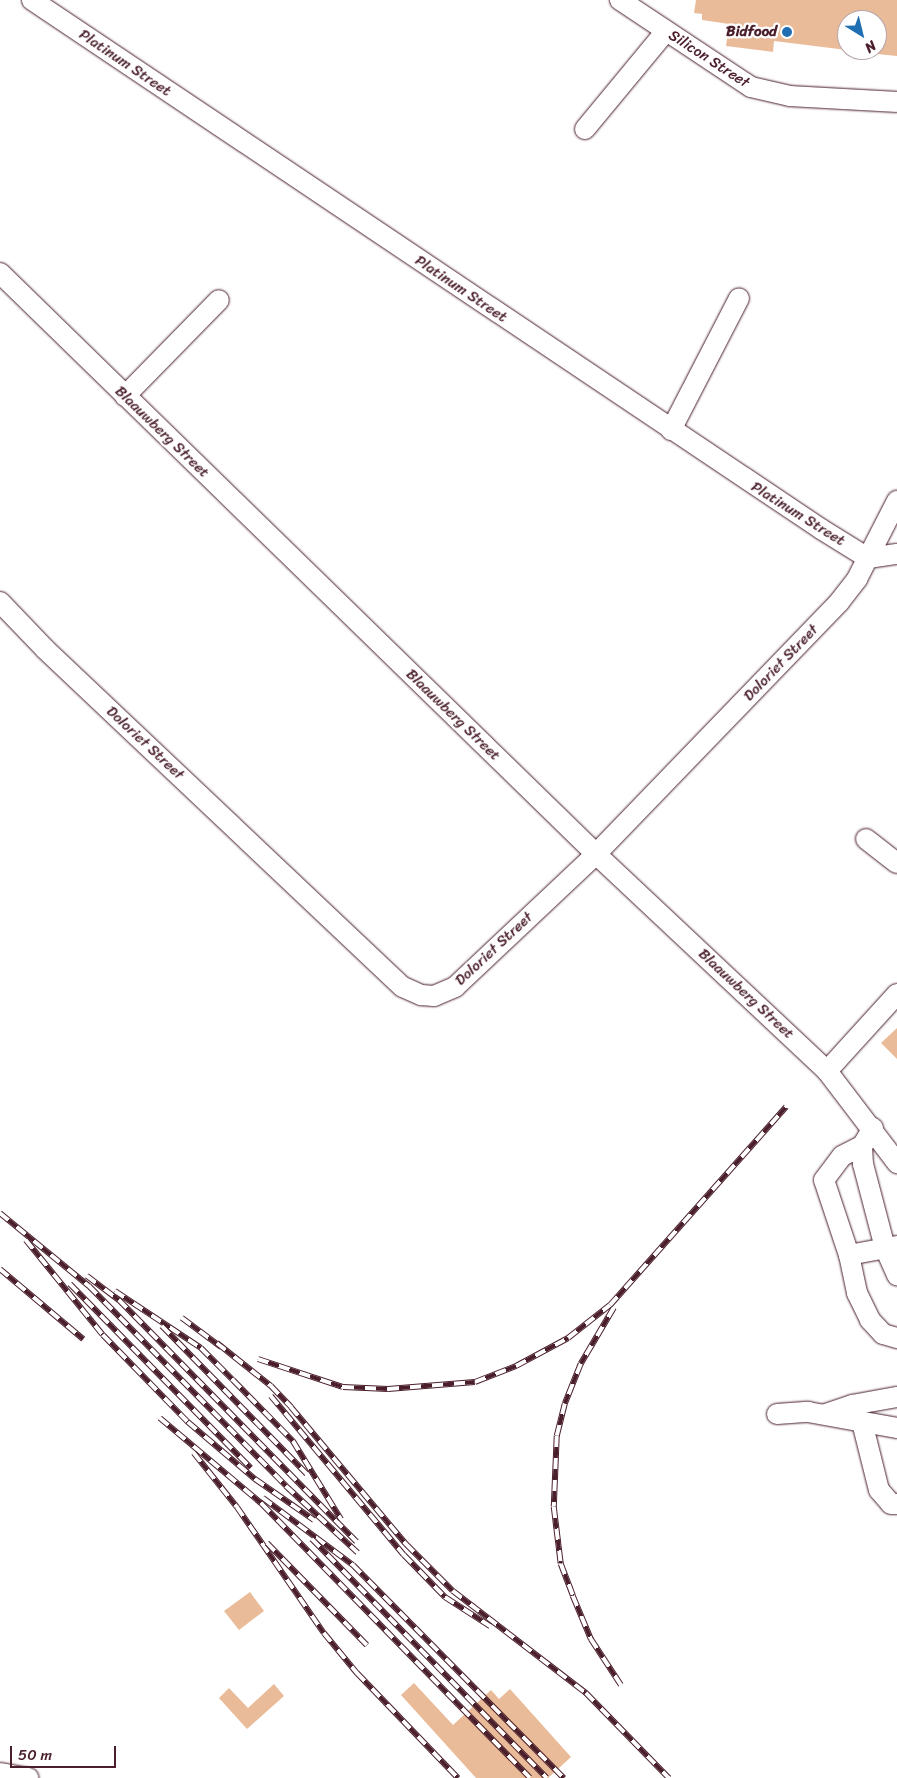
<!DOCTYPE html>
<html>
<head>
<meta charset="utf-8">
<style>
	body { margin:0 }
	#map { position:relative; width:897px; height:1778px; overflow:hidden; background:#fff; font-family:Sriracha,sans-serif }
	div>[style] { position:absolute }
	.building>* { inset:0; background:#e9bb99 }
	.roads { filter:drop-shadow(0 0 1px #4a1f2b) drop-shadow(0 0 1px #4a1f2b) }
	.minor>* { height:20px; margin:-10px; padding:0 10px; transform-origin:10px; border-radius:10px; background:#fff }
	.rail>* { height:5.5px; margin-top:-2.75px; transform-origin:0; background:repeating-linear-gradient(90deg,#fff 0 11px,#4a1f2b 0 22px); box-sizing:border-box; border-block:1px solid #4a1f2b }
	.dots>* { width:14px; height:14px; translate:-50% -50%; box-sizing:border-box; border:2px solid #fff; border-radius:50% }
	span { translate:-50% -50%; white-space:nowrap; text-align:center; line-height:1.15; -webkit-text-stroke:4.5px #fff; paint-order:stroke }
	.poi-label { font-size:15px; color:#4a1f2b; font-weight:700 }
	.right { translate:-100% -50%; text-align:right }
	.street-label { font-size:15px; color:#4a1f2b }
	.north { position:absolute; left:837px; top:10px; width:50px; height:50px; box-sizing:border-box; background:#fff; border:1px solid #b7a5aa; border-radius:50%; rotate:144deg; font-size:14px; font-weight:700; line-height:20px; text-align:center; color:#4a1f2b }
	.north::after { content:''; display:block; margin:auto; width:18px; height:22px; background:#1f6fb2; clip-path:polygon(50% 0,100% 100%,50% 72%,0 100%) }
	.scale { position:absolute; left:10px; top:1746px; width:106px; height:22px; box-sizing:border-box; border:2px solid #4a1f2b; border-top:0; padding-left:6px; font-size:15px; line-height:18px; white-space:nowrap; color:#4a1f2b; -webkit-text-stroke:4px #fff; paint-order:stroke }
</style>
</head>
<body>
<div id="map">
	<div class="building">
		<i style="clip-path:polygon(696px 0,897px 0,897px 56px,877px 54px,877px 20px,847px 20px,847px 50px,774px 41px,773px 52px,726px 46px,729px 24px,702px 20px,702px 14px,694px 13px)"></i>
		<i style="clip-path:polygon(897px 1028px,897px 1059px,881px 1043px)"></i>
		<i style="clip-path:polygon(250px 1592px,264px 1611px,239px 1630px,224px 1611px)"></i>
		<i style="clip-path:polygon(414px 1683px,453px 1725px,491px 1690px,499px 1699px,510px 1689px,571px 1757px,548px 1778px,476px 1778px,401px 1695px)"></i>
		<i style="clip-path:polygon(274px 1684px,284px 1696px,247px 1729px,219px 1698px,229px 1688px,248px 1708px)"></i>
	</div>
	<div class="roads">
		<div class="minor">
			<i style="left:32px;top:0;width:950px;rotate:33.84deg"></i>
			<i style="left:821px;top:529px;width:55px;rotate:31.7deg"></i>
			<i style="left:868px;top:558px;width:29px;rotate:-8deg"></i>
			<i style="left:620px;top:0;width:157px;rotate:33.6deg"></i>
			<i style="left:751px;top:87px;width:40px;rotate:13deg"></i>
			<i style="left:790px;top:96px;width:107px;rotate:3.2deg"></i>
			<i style="left:585px;top:129px;width:127px;rotate:-50.4deg"></i>
			<i style="left:0;top:273px;width:832px;rotate:44.27deg"></i>
			<i style="left:596px;top:854px;width:317px;rotate:43.2deg"></i>
			<i style="left:827px;top:1071px;width:116px;rotate:52.7deg"></i>
			<i style="left:125px;top:396px;width:134px;rotate:-45.6deg"></i>
			<i style="left:671px;top:430px;width:148px;rotate:-62.7deg"></i>
			<i style="left:0;top:602px;width:65px;rotate:46.2deg"></i>
			<i style="left:45px;top:649px;width:492px;rotate:43.4deg"></i>
			<i style="left:403px;top:987px;width:20px;rotate:24deg"></i>
			<i style="left:421px;top:995px;width:13px;rotate:4deg"></i>
			<i style="left:434px;top:996px;width:23px;rotate:-23deg"></i>
			<i style="left:455px;top:987px;width:194px;rotate:-43.3deg"></i>
			<i style="left:596px;top:854px;width:351px;rotate:-46deg"></i>
			<i style="left:840px;top:601px;width:28px;rotate:-52deg"></i>
			<i style="left:857px;top:579px;width:88px;rotate:-62.9deg"></i>
			<i style="left:866px;top:839px;width:39px;rotate:38deg"></i>
			<i style="left:827px;top:1071px;width:104px;rotate:-47.7deg"></i>
			<i style="left:873px;top:1128px;width:21px;rotate:121deg"></i>
			<i style="left:862px;top:1146px;width:18px;rotate:87deg"></i>
			<i style="left:863px;top:1164px;width:87px;rotate:75.3deg"></i>
			<i style="left:885px;top:1248px;width:30px;rotate:66deg"></i>
			<i style="left:897px;top:1246px;width:49px;rotate:169.4deg"></i>
			<i style="left:849px;top:1255px;width:39px;rotate:78deg"></i>
			<i style="left:857px;top:1293px;width:30px;rotate:64deg"></i>
			<i style="left:870px;top:1320px;width:19px;rotate:47deg"></i>
			<i style="left:883px;top:1334px;width:15px;rotate:16deg"></i>
			<i style="left:849px;top:1255px;width:79px;rotate:-108.4deg"></i>
			<i style="left:824px;top:1180px;width:30px;rotate:-53deg"></i>
			<i style="left:842px;top:1156px;width:22px;rotate:-27deg"></i>
			<i style="left:777px;top:1414px;width:31px;rotate:-4deg"></i>
			<i style="left:808px;top:1412px;width:90px;rotate:10.2deg"></i>
			<i style="left:826px;top:1414px;width:28px;rotate:-19deg"></i>
			<i style="left:852px;top:1405px;width:46px;rotate:-10.1deg"></i>
			<i style="left:862px;top:1422px;width:70px;rotate:76deg"></i>
			<i style="left:879px;top:1490px;width:18px;rotate:49deg"></i>
			<i style="left:891px;top:1504px;width:6px"></i>
			<i style="left:0;top:1773px;width:29px;rotate:10deg"></i>
		</div>
	</div>
	<div class="rail">
		<i style="left:0;top:1213px;width:115px;rotate:39.4deg"></i>
		<i style="left:89px;top:1286px;width:281px;rotate:45.4deg"></i>
		<i style="left:286px;top:1486px;width:98px;rotate:42.9deg"></i>
		<i style="left:26px;top:1240px;width:122px;rotate:51deg"></i>
		<i style="left:103px;top:1335px;width:122px;rotate:45.7deg"></i>
		<i style="left:188px;top:1422px;width:88px;rotate:40.4deg"></i>
		<i style="left:255px;top:1479px;width:72px;rotate:34.8deg"></i>
		<i style="left:0;top:1269px;width:109px;rotate:40.1deg"></i>
		<i style="left:87px;top:1276px;width:40px;rotate:37deg"></i>
		<i style="left:119px;top:1300px;width:339px;rotate:45.5deg"></i>
		<i style="left:70px;top:1284px;width:258px;rotate:45.5deg"></i>
		<i style="left:115px;top:1291px;width:103px;rotate:33.5deg"></i>
		<i style="left:201px;top:1348px;width:45px;rotate:45deg"></i>
		<i style="left:233px;top:1380px;width:86px;rotate:45.5deg"></i>
		<i style="left:293px;top:1441px;width:92px;rotate:58.4deg"></i>
		<i style="left:614px;top:1308px;width:65px;rotate:120.5deg"></i>
		<i style="left:581px;top:1364px;width:43px;rotate:111.8deg"></i>
		<i style="left:565px;top:1404px;width:33px;rotate:104deg"></i>
		<i style="left:557px;top:1436px;width:71px;rotate:92.4deg"></i>
		<i style="left:554px;top:1507px;width:57px;rotate:83deg"></i>
		<i style="left:561px;top:1564px;width:34px;rotate:69deg"></i>
		<i style="left:573px;top:1596px;width:47px;rotate:67.3deg"></i>
		<i style="left:591px;top:1639px;width:55px;rotate:56.9deg"></i>
		<i style="left:182px;top:1318px;width:49px;rotate:36.6deg"></i>
		<i style="left:162px;top:1326px;width:207px;rotate:45.6deg"></i>
		<i style="left:217px;top:1343px;width:69px;rotate:38.5deg"></i>
		<i style="left:271px;top:1386px;width:29px;rotate:46deg"></i>
		<i style="left:291px;top:1407px;width:179px;rotate:50deg"></i>
		<i style="left:406px;top:1544px;width:66px;rotate:45deg"></i>
		<i style="left:453px;top:1591px;width:168px;rotate:37.5deg"></i>
		<i style="left:586px;top:1693px;width:119px;rotate:45.7deg"></i>
		<i style="left:258px;top:1359px;width:89px;rotate:18.2deg"></i>
		<i style="left:343px;top:1387px;width:45px;rotate:2.5deg"></i>
		<i style="left:388px;top:1389px;width:87px;rotate:-4.6deg"></i>
		<i style="left:475px;top:1382px;width:44px;rotate:-21.3deg"></i>
		<i style="left:516px;top:1366px;width:59px;rotate:-28.3deg"></i>
		<i style="left:568px;top:1338px;width:53px;rotate:-38.2deg"></i>
		<i style="left:610px;top:1305px;width:265px;rotate:-48.4deg"></i>
		<i style="left:271px;top:1396px;width:207px;rotate:50.1deg"></i>
		<i style="left:404px;top:1555px;width:59px;rotate:45.7deg"></i>
		<i style="left:445px;top:1597px;width:54px;rotate:32.8deg"></i>
		<i style="left:160px;top:1418px;width:133px;rotate:40.1deg"></i>
		<i style="left:262px;top:1504px;width:383px;rotate:45.6deg"></i>
		<i style="left:194px;top:1453px;width:69px;rotate:51.5deg"></i>
		<i style="left:237px;top:1507px;width:153px;rotate:55.4deg"></i>
		<i style="left:324px;top:1633px;width:52px;rotate:50.5deg"></i>
		<i style="left:357px;top:1673px;width:146px;rotate:46.1deg"></i>
		<i style="left:263px;top:1498px;width:112px;rotate:36.7deg"></i>
		<i style="left:353px;top:1565px;width:300px;rotate:45.3deg"></i>
		<i style="left:312px;top:1539px;width:335px;rotate:45.5deg"></i>
		<i style="left:267px;top:1543px;width:143px;rotate:45.6deg"></i>
	</div>
	<div class="dots">
		<i style="left:787px;top:32px;background:#1f6fb2"></i>
	</div>
	<div class="poi-label">
		<span class="right" style="left:777px;top:32px">Bidfood</span>
	</div>
	<div class="street-label">
		<span style="left:709px;top:59px;rotate:33deg">Silicon Street</span>
		<span style="left:125px;top:63px;rotate:34deg">Platinum Street</span>
		<span style="left:461px;top:289px;rotate:34deg">Platinum Street</span>
		<span style="left:162px;top:432px;rotate:44deg">Blaauwberg Street</span>
		<span style="left:798px;top:514px;rotate:32deg">Platinum Street</span>
		<span style="left:781px;top:663px;rotate:-46deg">Doloriet Street</span>
		<span style="left:453px;top:715px;rotate:44deg">Blaauwberg Street</span>
		<span style="left:145px;top:743px;rotate:43deg">Doloriet Street</span>
		<span style="left:494px;top:949px;rotate:-43deg">Doloriet Street</span>
		<span style="left:746px;top:994px;rotate:43deg">Blaauwberg Street</span>
	</div>
	<div class="north">N</div>
	<div class="scale">50 m</div>
</div>
</body>
</html>
